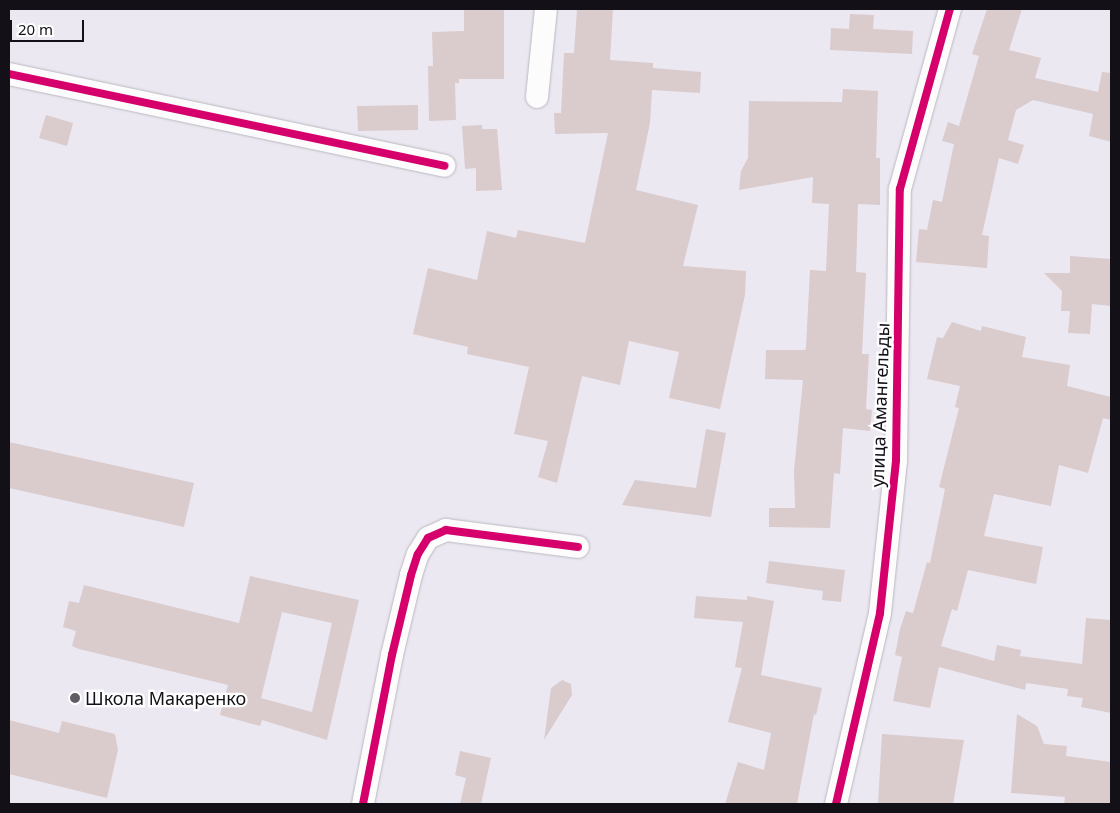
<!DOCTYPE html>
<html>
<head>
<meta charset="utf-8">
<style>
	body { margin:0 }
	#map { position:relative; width:1120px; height:813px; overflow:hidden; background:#ece8f2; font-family:"Noto Sans",sans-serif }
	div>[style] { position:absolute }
	.building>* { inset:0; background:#dacbcc }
	.roads { filter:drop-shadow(0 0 1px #bab8bf) drop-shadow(0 0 1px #bab8bf) }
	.street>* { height:22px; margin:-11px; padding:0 11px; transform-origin:11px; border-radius:11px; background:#fcfcfd }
	.cycleway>* { height:8px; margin:-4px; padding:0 4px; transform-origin:4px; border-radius:4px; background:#d6006c }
	.dots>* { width:14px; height:14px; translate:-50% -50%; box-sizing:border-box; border:2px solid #fff; border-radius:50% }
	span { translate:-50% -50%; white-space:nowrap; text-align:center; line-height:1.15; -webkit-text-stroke:4.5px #fff; paint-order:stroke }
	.street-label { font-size:18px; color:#131117 }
	.poi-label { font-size:18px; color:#131117 }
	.left { translate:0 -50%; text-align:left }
	.frame { position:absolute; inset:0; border:10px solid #131117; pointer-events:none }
	.scale { position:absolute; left:10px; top:20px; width:74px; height:22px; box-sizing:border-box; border:2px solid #131117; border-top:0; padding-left:6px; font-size:15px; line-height:18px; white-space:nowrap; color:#131117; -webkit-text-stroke:4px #fff; paint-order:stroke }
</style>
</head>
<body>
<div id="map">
	<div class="building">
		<i style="clip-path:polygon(464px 9px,504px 9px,504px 79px,459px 79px,459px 83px,455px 83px,456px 120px,429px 121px,428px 66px,433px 66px,432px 32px,464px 31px)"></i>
		<i style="clip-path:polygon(577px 9px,613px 10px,610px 60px,653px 63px,653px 68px,701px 72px,700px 93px,652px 90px,650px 123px,636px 190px,698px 205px,683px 266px,746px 271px,745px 295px,720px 409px,669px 398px,679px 352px,629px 341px,620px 385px,582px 376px,557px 483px,538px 477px,548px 441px,514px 434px,529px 367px,467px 354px,468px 347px,413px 334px,428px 268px,477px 280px,487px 231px,516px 238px,518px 230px,585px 243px,608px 133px,555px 134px,554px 113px,561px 113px,564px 53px,574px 53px)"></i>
		<i style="clip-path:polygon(987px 9px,1022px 9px,1009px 50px,1041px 58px,1035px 78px,1098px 92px,1102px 72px,1111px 73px,1111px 142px,1089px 136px,1093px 114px,1033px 100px,1016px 110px,1008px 140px,1024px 145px,1018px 164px,999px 158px,982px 235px,989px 236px,987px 268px,916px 262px,919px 229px,927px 230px,933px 200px,942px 202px,954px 144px,942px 141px,948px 122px,959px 126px,979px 56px,972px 54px)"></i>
		<i style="clip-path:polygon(850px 14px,874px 15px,873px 29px,913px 31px,912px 54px,830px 50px,831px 28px,849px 29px)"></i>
		<i style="clip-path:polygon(843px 89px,878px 91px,876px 158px,880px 158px,880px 205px,858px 204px,856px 272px,866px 273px,862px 354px,869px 354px,866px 409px,872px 410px,870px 431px,843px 428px,840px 474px,834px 473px,830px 528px,769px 527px,769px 508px,795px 508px,794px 470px,803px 380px,765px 379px,766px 350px,805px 350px,806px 347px,810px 270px,826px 271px,829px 204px,812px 203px,813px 177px,739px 190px,741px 171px,748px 158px,749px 101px,842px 102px)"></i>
		<i style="clip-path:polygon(418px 105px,418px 130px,358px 131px,357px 106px)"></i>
		<i style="clip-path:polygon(46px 115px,73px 123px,67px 146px,39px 138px)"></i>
		<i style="clip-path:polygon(482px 125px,482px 129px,497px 129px,502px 190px,476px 191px,476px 168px,465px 169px,462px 126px)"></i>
		<i style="clip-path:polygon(1070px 256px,1111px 259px,1111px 306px,1092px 304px,1090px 334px,1068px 333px,1070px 311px,1061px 311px,1062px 291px,1044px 273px,1070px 273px)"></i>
		<i style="clip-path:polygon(952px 322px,981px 331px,982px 326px,1026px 337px,1022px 357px,1070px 365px,1067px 386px,1111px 397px,1111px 420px,1103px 418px,1088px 473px,1059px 465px,1051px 506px,994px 494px,984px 536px,1043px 547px,1036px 584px,968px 570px,957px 611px,952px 609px,941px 646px,994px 661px,997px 645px,1021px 650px,1020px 656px,1082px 664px,1086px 618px,1111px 620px,1111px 713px,1081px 707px,1083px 698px,1067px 696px,1068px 689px,1026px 683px,1025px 690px,939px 667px,930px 708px,893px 701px,902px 657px,895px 655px,900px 629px,906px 611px,913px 613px,927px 562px,930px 563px,945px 489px,939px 487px,959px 408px,955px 407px,960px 386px,927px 379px,937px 337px,943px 338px)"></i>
		<i style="clip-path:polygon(706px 429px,726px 433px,711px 517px,622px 505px,635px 480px,696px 488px)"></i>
		<i style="clip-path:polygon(9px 442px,194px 483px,184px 527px,9px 488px)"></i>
		<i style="clip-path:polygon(769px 561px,845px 570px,841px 602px,822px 600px,823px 591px,766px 583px)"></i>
		<i style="clip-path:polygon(evenodd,250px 576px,359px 600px,327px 740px,262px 720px,260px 726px,220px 715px,228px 685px,79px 649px,72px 646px,76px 631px,63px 627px,69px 601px,79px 603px,84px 585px,239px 623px,250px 576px,282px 612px,332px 623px,312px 712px,261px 698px,282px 612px)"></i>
		<i style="clip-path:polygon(696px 596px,747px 600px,747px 596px,774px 601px,761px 675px,822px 688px,816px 715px,814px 714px,797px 804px,725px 804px,738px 762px,764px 770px,771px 733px,728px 722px,742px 668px,735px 667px,743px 622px,694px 618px)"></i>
		<i style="clip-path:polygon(562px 680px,571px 684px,572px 695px,544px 740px,551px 688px)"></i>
		<i style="clip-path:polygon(1017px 714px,1037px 726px,1044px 744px,1067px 746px,1066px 756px,1111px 762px,1111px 804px,1064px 804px,1065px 797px,1011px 793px)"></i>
		<i style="clip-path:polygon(9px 720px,59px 733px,62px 721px,115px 734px,118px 750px,107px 798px,9px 774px)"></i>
		<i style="clip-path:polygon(882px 734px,964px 740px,953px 804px,878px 804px)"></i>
		<i style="clip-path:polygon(460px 751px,491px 758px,481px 804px,460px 804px,466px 778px,455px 775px)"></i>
	</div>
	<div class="roads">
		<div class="street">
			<i style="left:9px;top:74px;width:445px;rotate:11.9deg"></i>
			<i style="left:537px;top:97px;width:88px;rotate:-84.2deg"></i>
			<i style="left:363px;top:804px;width:152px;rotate:-79deg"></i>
			<i style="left:392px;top:655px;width:82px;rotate:-76.6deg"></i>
			<i style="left:411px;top:575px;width:22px;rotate:-72deg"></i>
			<i style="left:418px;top:554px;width:19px;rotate:-58deg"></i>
			<i style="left:428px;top:538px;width:20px;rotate:-24deg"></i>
			<i style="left:446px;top:530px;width:133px;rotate:7.3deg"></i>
			<i style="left:836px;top:804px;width:196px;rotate:-77deg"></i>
			<i style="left:880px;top:613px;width:154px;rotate:-84deg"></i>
			<i style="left:896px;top:460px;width:271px;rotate:-89.2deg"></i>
			<i style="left:900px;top:189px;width:187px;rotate:-74.5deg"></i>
		</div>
	</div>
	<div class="cycleway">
		<i style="left:9px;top:74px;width:445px;rotate:11.9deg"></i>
		<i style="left:363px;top:804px;width:152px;rotate:-79deg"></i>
		<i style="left:392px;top:655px;width:82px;rotate:-76.6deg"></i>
		<i style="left:411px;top:575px;width:22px;rotate:-72deg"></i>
		<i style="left:418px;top:554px;width:19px;rotate:-58deg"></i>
		<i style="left:428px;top:538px;width:20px;rotate:-24deg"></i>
		<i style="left:446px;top:530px;width:133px;rotate:7.3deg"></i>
		<i style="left:836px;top:804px;width:196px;rotate:-77deg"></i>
		<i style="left:880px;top:613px;width:154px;rotate:-84deg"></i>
		<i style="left:896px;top:460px;width:271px;rotate:-89.2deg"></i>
		<i style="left:900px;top:189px;width:187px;rotate:-74.5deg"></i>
	</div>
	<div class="dots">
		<i style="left:75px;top:698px;background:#5f5c64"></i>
	</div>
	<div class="street-label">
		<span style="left:880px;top:405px;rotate:-88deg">улица Амангельды</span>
	</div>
	<div class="poi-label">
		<span class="left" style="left:85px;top:698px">Школа Макаренко</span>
	</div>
	<div class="frame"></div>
	<div class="scale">20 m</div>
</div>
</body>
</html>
